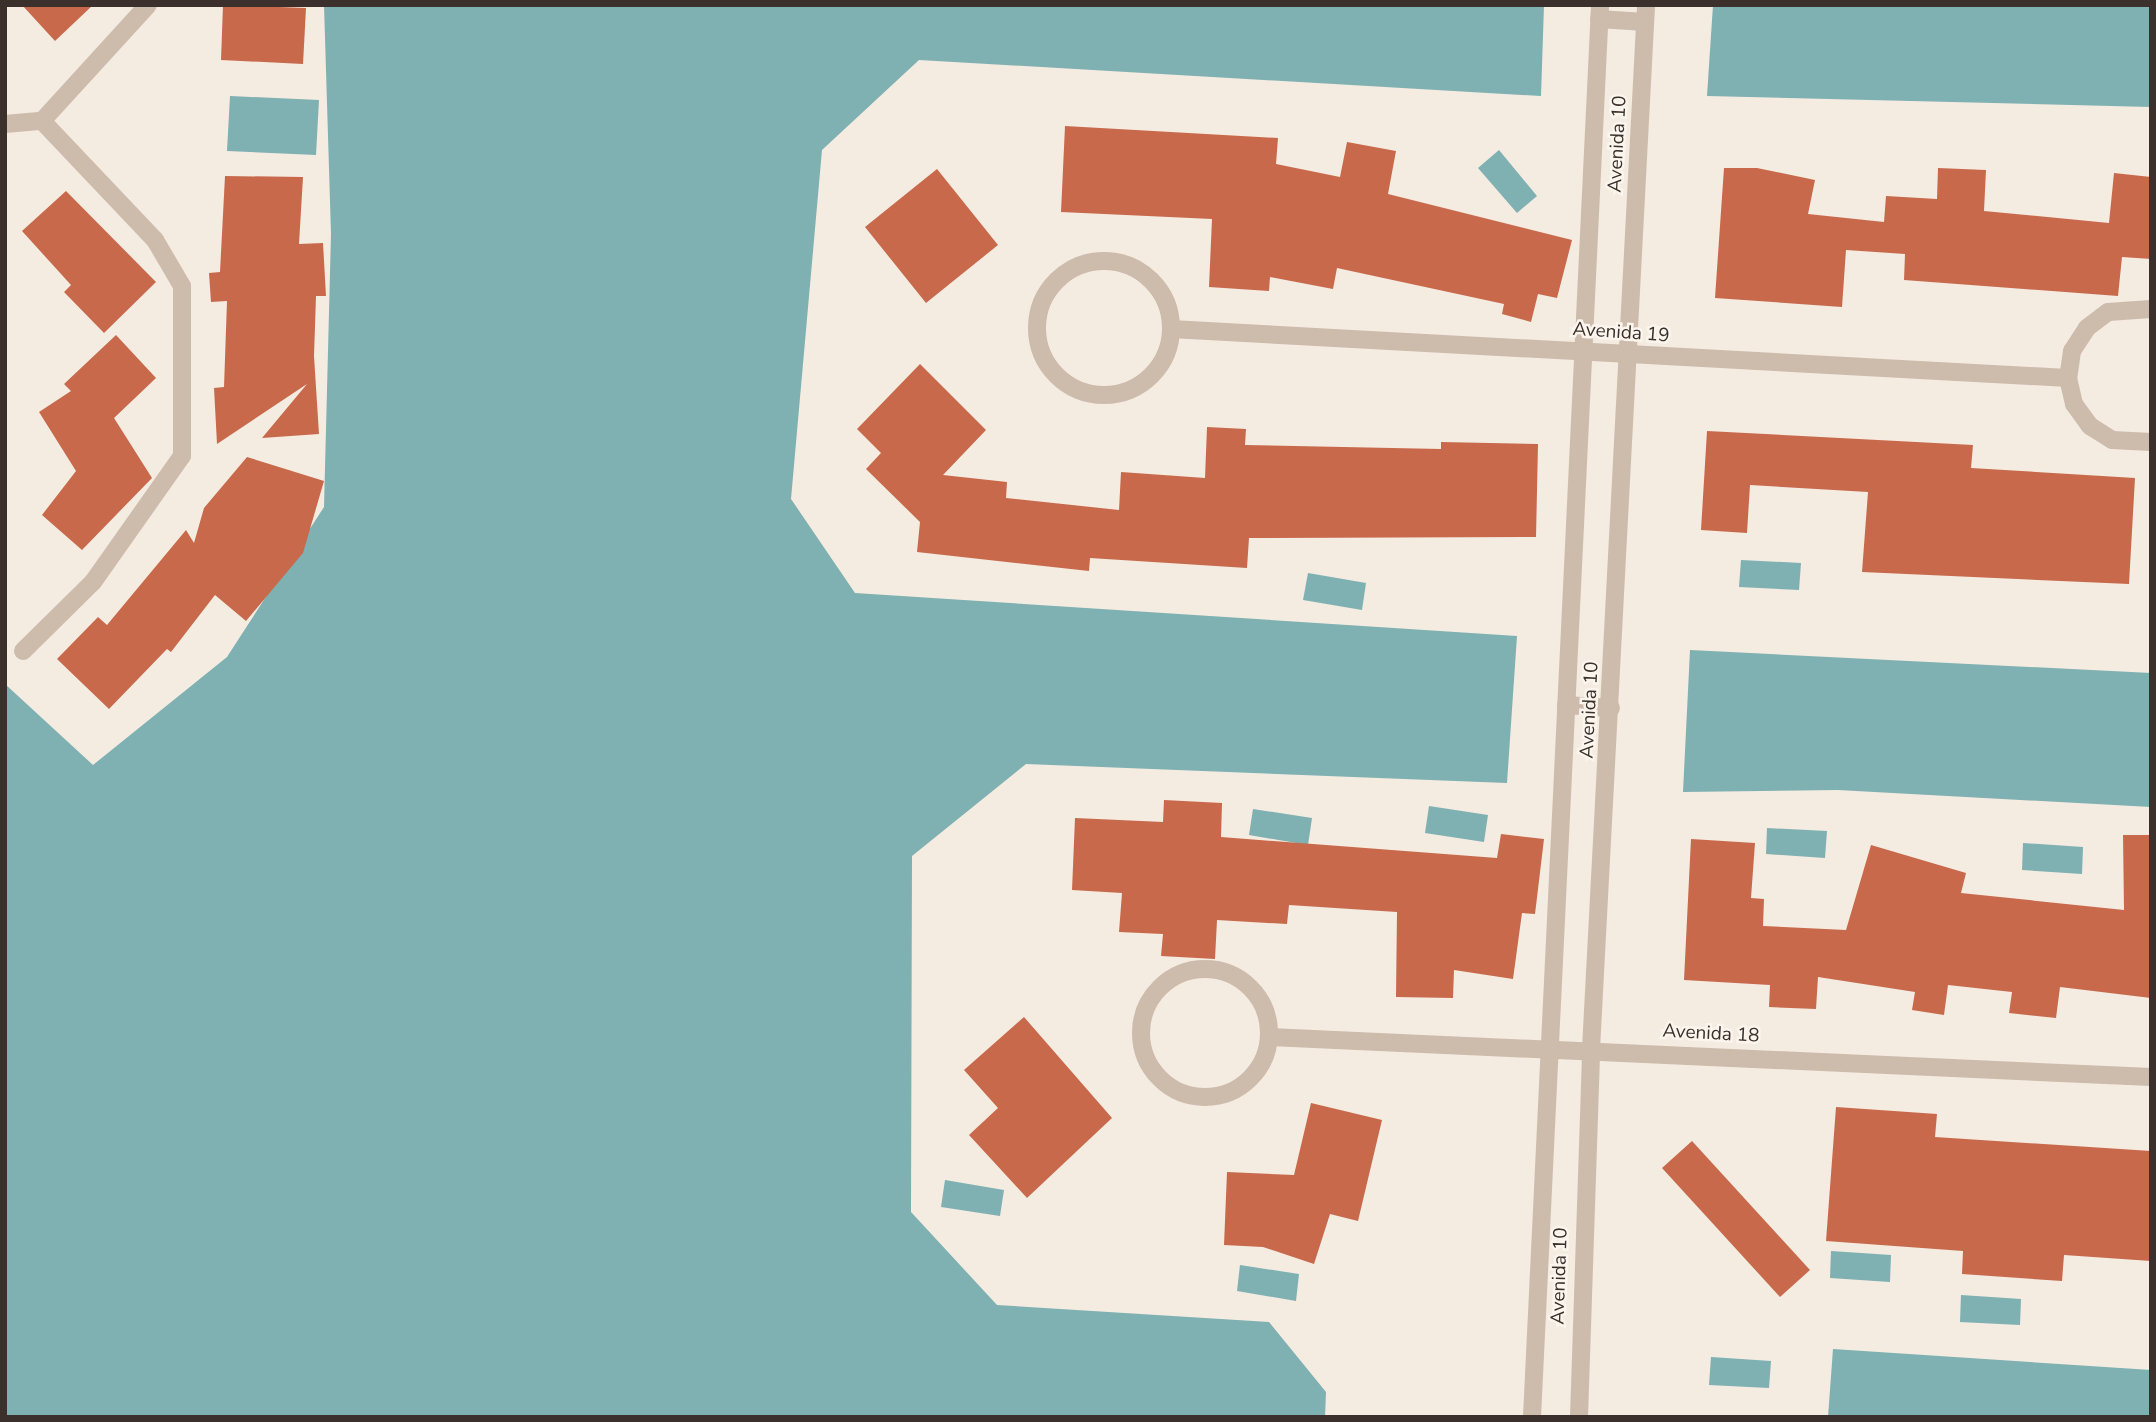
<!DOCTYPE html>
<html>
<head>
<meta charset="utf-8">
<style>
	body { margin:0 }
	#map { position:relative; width:2156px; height:1422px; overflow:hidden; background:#f4ebe1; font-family:"Nunito Sans",sans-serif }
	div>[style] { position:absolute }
	.water>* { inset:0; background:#7fb0b2 }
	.building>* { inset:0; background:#c8694b }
	.street>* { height:18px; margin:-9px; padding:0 9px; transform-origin:9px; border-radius:9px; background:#cdbbac }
	.street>.ring { margin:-9px; padding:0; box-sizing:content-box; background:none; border:18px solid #cdbbac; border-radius:50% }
	span { translate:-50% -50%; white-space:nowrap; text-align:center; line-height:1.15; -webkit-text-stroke:5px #fbf5ee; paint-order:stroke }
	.street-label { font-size:19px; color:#3b302b }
	.frame { position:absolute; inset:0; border:7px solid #3b302b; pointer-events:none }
</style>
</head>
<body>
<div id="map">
	<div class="water">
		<i style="clip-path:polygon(324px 5px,1544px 5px,1541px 96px,919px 60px,822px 150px,791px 499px,855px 593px,1517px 636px,1507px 783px,1026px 764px,912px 856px,911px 1212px,997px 1305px,1269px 1322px,1326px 1392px,1325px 1417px,5px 1417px,5px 684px,93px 765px,227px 657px,324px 507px,331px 234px)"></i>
		<i style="clip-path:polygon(1713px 5px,2151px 5px,2151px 107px,1707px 96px)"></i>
		<i style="clip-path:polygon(230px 96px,319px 100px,316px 155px,227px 151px)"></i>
		<i style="clip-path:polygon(1499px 150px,1537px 196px,1517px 213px,1478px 168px)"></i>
		<i style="clip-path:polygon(1741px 560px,1801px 563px,1799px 590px,1739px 587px)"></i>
		<i style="clip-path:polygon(1308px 573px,1366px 583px,1362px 610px,1303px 600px)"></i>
		<i style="clip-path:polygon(1690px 650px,2151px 673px,2151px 807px,1838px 790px,1683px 792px)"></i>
		<i style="clip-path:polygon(1429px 806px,1488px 815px,1484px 842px,1425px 833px)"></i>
		<i style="clip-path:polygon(1253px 809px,1312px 818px,1308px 845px,1249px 835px)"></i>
		<i style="clip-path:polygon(1767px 828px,1827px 831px,1825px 858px,1766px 854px)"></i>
		<i style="clip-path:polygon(2023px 843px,2083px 847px,2082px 874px,2022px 870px)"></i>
		<i style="clip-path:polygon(945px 1180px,1004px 1190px,1000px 1216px,941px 1207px)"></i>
		<i style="clip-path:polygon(1831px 1251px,1891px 1255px,1890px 1282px,1830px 1278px)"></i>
		<i style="clip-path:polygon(1240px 1265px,1299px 1274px,1296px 1301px,1237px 1291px)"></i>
		<i style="clip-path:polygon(1961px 1295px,2021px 1299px,2020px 1325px,1960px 1322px)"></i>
		<i style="clip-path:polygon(1833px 1349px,2151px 1370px,2151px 1417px,1828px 1417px)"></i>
		<i style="clip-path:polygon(1711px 1357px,1771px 1361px,1769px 1388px,1709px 1385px)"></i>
	</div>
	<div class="building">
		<i style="clip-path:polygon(22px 5px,93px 5px,55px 41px)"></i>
		<i style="clip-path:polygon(223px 5px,306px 8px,303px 64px,221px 60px)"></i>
		<i style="clip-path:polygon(1065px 126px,1278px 138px,1276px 164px,1340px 177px,1347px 142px,1396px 151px,1388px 194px,1572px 240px,1557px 298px,1538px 294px,1531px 322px,1502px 314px,1504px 304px,1337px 268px,1333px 289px,1270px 277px,1269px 291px,1209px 287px,1212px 219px,1061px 212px)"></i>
		<i style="clip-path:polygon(1724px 168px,1757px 168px,1815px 180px,1808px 214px,1884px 222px,1886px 196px,1937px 199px,1938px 168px,1986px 170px,1984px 211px,2109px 223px,2114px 173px,2151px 177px,2151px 259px,2122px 257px,2118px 296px,1904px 280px,1905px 254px,1846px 250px,1842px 307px,1715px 298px)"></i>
		<i style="clip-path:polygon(937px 169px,998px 245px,926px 303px,865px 227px)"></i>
		<i style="clip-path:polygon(225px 176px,303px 177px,299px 244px,323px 243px,326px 296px,316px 296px,314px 356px,319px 434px,262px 438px,307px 384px,217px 444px,214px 388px,224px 387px,227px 301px,211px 302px,209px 273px,220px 272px)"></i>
		<i style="clip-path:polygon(66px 191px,156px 282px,104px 333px,64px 292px,71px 285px,22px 231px)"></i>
		<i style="clip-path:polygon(116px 335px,156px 378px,114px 418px,152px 478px,82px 550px,42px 515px,76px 471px,39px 412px,71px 391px,64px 384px)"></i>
		<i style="clip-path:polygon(920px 364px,986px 430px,943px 475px,1007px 482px,1006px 498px,1119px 510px,1121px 472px,1205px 478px,1207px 427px,1246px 429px,1245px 445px,1441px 449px,1441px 442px,1538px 444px,1536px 537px,1249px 538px,1247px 568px,1090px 558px,1089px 571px,917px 552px,920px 522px,866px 469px,881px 453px,857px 429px)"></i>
		<i style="clip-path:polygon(1707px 431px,1973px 445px,1971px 468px,2135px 478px,2129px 584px,1862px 572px,1868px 492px,1750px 485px,1747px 533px,1701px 530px)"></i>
		<i style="clip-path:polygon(247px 457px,324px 481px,303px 553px,246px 621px,215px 595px,171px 652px,167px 649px,109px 709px,57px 659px,98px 617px,107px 625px,186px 530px,194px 543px,204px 508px)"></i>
		<i style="clip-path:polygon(1164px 800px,1222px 803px,1221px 837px,1497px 858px,1501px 834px,1544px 839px,1535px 914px,1522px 913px,1513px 979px,1454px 970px,1453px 998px,1396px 997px,1397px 912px,1289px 905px,1287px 924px,1217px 920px,1215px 959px,1161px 956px,1163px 934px,1119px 932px,1122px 893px,1072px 890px,1075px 818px,1163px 822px)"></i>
		<i style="clip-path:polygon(2123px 835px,2151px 835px,2151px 998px,2060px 987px,2056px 1018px,2009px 1013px,2012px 992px,1948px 985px,1944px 1015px,1912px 1010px,1915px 992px,1818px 977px,1816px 1009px,1769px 1007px,1770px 985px,1684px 980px,1691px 839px,1755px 843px,1751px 898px,1764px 899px,1763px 926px,1846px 930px,1871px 845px,1966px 873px,1961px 893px,2124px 910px)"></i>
		<i style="clip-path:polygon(1024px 1017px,1112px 1118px,1027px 1198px,969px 1135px,998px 1108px,964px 1070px)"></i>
		<i style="clip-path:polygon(1311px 1103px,1382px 1120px,1358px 1221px,1330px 1214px,1314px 1264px,1263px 1247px,1224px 1245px,1227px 1172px,1294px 1175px)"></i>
		<i style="clip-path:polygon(1836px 1107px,1937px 1114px,1935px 1137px,2151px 1151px,2151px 1261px,2064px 1255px,2062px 1281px,1962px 1274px,1963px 1251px,1826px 1241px)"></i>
		<i style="clip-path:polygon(1692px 1141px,1810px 1270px,1780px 1297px,1662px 1168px)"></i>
	</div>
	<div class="street">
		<i style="left:1599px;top:19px;width:46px;rotate:3.7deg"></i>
		<i style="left:5px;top:124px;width:37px;rotate:-5deg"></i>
		<i style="left:42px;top:121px;width:157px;rotate:-47.6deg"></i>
		<i class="ring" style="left:1037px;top:261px;width:116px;height:116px"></i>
		<i style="left:2151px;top:309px;width:43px;rotate:176deg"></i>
		<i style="left:2108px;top:312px;width:26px;rotate:143deg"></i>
		<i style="left:2087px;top:328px;width:27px;rotate:123deg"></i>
		<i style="left:2072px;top:351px;width:27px;rotate:98deg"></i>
		<i style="left:2068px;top:378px;width:27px;rotate:77deg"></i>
		<i style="left:2074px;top:404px;width:27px;rotate:54deg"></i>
		<i style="left:2090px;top:426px;width:26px;rotate:32deg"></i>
		<i style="left:2112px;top:440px;width:39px;rotate:3deg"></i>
		<i style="left:1171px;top:329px;width:898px;rotate:3.13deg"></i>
		<i style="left:23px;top:651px;width:98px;rotate:-44.6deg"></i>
		<i style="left:93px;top:582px;width:154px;rotate:-54.8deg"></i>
		<i style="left:182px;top:456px;width:170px;rotate:-90deg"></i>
		<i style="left:182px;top:286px;width:53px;rotate:-120.4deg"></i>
		<i style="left:155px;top:240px;width:164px;rotate:-133.5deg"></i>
		<i style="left:1566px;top:705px;width:45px;rotate:3.8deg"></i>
		<i class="ring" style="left:1141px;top:969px;width:110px;height:110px"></i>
		<i style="left:1269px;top:1037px;width:883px;rotate:2.6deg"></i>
		<i style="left:1532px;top:1417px;width:1414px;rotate:-87.24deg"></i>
		<i style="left:1579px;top:1417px;width:368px;rotate:-88.1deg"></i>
		<i style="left:1591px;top:1049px;width:1045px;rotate:-86.98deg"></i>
	</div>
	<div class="street-label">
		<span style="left:1618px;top:144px;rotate:-87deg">Avenida 10</span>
		<span style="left:1621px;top:333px;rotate:4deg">Avenida 19</span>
		<span style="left:1590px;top:710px;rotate:-87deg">Avenida 10</span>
		<span style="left:1711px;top:1034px;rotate:3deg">Avenida 18</span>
		<span style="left:1560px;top:1276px;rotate:-88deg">Avenida 10</span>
	</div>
	<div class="frame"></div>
</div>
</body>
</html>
